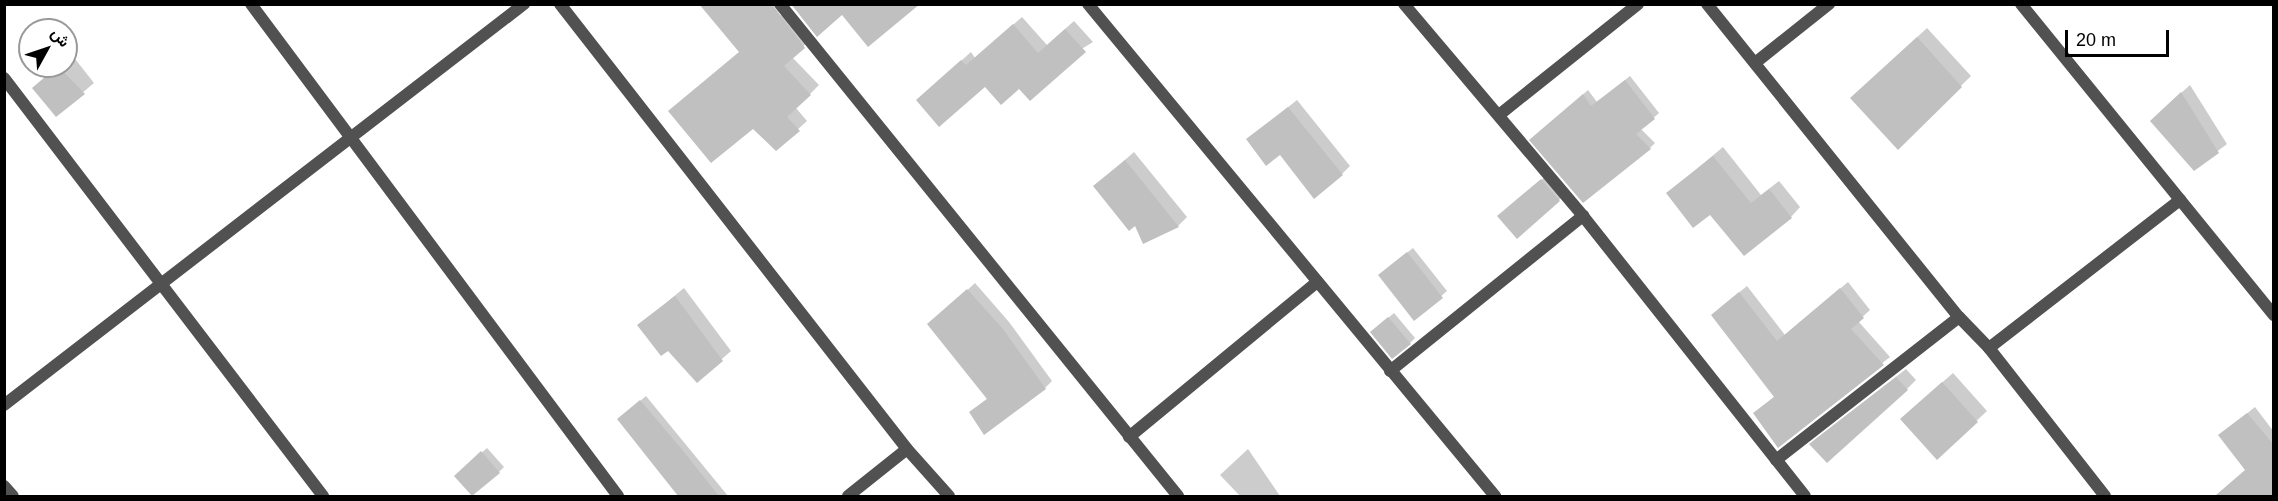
<!DOCTYPE html>
<html>
<head>
<meta charset="utf-8">
<style>
	body { margin:0 }
	#map { position:relative; width:2278px; height:501px; overflow:hidden; background:#fff; font-family:Arial,Vazirmatn,sans-serif }
	div>[style] { position:absolute }
	.shadow>* { inset:0; background:#0003 }
	.building>* { inset:0; background:#c0c0c0 }
	.street>* { height:12px; margin:-6px; padding:0 6px; transform-origin:6px; border-radius:6px; background:#515151 }
	span { translate:-50% -50%; white-space:nowrap; text-align:center; line-height:1.15; -webkit-text-stroke:6px #fff; paint-order:stroke }
	.frame { position:absolute; inset:0; border:6px solid #000; pointer-events:none }
	.north { position:absolute; left:18px; top:18px; width:60px; height:60px; box-sizing:border-box; background:#fff; border:2px solid #999; border-radius:50%; rotate:50deg; font-size:16px; font-weight:700; line-height:24px; text-align:center; color:#000 }
	.north::after { content:''; display:block; margin:auto; width:21px; height:27px; background:#000; clip-path:polygon(50% 0,100% 100%,50% 72%,0 100%) }
	.scale { position:absolute; left:2065px; top:30px; width:104px; height:27px; box-sizing:border-box; border:3px solid #000; border-top:0; padding-left:8px; font-size:18px; line-height:21px; white-space:nowrap; color:#000; -webkit-text-stroke:4px #fff; paint-order:stroke }
</style>
</head>
<body>
<div id="map">
	<div class="shadow">
		<i style="clip-path:polygon(789px 8px,813px 37px,792px 57px,819px 85px,796px 108px,807px 121px,776px 149px,740px 52px)"></i>
		<i style="clip-path:polygon(1022px 17px,1047px 45px,1074px 21px,1093px 42px,1020px 87px,985px 85px,927px 91px,971px 52px,975px 58px)"></i>
		<i style="clip-path:polygon(1927px 28px,1971px 76px,1898px 148px,1862px 88px)"></i>
		<i style="clip-path:polygon(72px 55px,94px 83px,56px 115px,34px 88px,58px 66px,66px 66px)"></i>
		<i style="clip-path:polygon(1630px 76px,1659px 113px,1641px 129px,1655px 143px,1650px 148px,1537px 135px,1588px 90px,1597px 102px)"></i>
		<i style="clip-path:polygon(2190px 85px,2227px 144px,2194px 169px,2160px 112px)"></i>
		<i style="clip-path:polygon(1297px 100px,1350px 166px,1342px 174px,1248px 139px)"></i>
		<i style="clip-path:polygon(1723px 147px,1761px 195px,1779px 181px,1800px 207px,1791px 217px,1710px 213px,1668px 193px)"></i>
		<i style="clip-path:polygon(1134px 152px,1187px 217px,1178px 226px,1144px 242px,1135px 224px,1095px 186px)"></i>
		<i style="clip-path:polygon(1547px 175px,1564px 195px,1559px 200px,1504px 211px)"></i>
		<i style="clip-path:polygon(1413px 248px,1447px 291px,1415px 319px,1385px 270px)"></i>
		<i style="clip-path:polygon(1848px 282px,1870px 310px,1858px 321px,1890px 357px,1778px 446px,1755px 413px,1775px 396px,1720px 308px,1747px 286px,1785px 335px)"></i>
		<i style="clip-path:polygon(975px 283px,1009px 322px,1052px 381px,1045px 388px,971px 412px,988px 398px,937px 318px)"></i>
		<i style="clip-path:polygon(684px 288px,731px 351px,697px 381px,668px 349px,639px 325px)"></i>
		<i style="clip-path:polygon(1394px 313px,1415px 338px,1410px 343px,1377px 327px)"></i>
		<i style="clip-path:polygon(1906px 369px,1916px 380px,1907px 389px,1821px 435px)"></i>
		<i style="clip-path:polygon(1953px 373px,1987px 411px,1937px 458px,1912px 409px)"></i>
		<i style="clip-path:polygon(646px 396px,728px 496px,680px 496px,619px 419px)"></i>
		<i style="clip-path:polygon(2255px 407px,2274px 432px,2274px 496px,2215px 496px,2246px 470px,2220px 435px)"></i>
		<i style="clip-path:polygon(487px 448px,504px 467px,499px 472px,461px 471px)"></i>
		<i style="clip-path:polygon(1248px 449px,1280px 496px,1240px 496px,1220px 475px)"></i>
	</div>
	<div class="building">
		<i style="clip-path:polygon(699px 4px,772px 4px,805px 48px,784px 66px,811px 95px,787px 117px,800px 131px,776px 151px,753px 129px,711px 163px,668px 111px,739px 52px)"></i>
		<i style="clip-path:polygon(791px 4px,920px 4px,868px 47px,842px 15px,817px 37px)"></i>
		<i style="clip-path:polygon(1013px 24px,1038px 53px,1065px 29px,1086px 52px,1030px 101px,1019px 89px,1001px 105px,985px 87px,939px 127px,916px 100px,961px 60px,966px 65px)"></i>
		<i style="clip-path:polygon(1917px 37px,1962px 87px,1898px 150px,1850px 98px)"></i>
		<i style="clip-path:polygon(58px 66px,85px 94px,56px 117px,32px 88px)"></i>
		<i style="clip-path:polygon(1625px 80px,1655px 119px,1636px 134px,1651px 149px,1583px 203px,1529px 140px,1583px 94px,1591px 106px)"></i>
		<i style="clip-path:polygon(2181px 92px,2219px 153px,2194px 171px,2150px 121px)"></i>
		<i style="clip-path:polygon(1288px 107px,1343px 175px,1314px 199px,1280px 155px,1266px 166px,1246px 139px)"></i>
		<i style="clip-path:polygon(1713px 156px,1751px 203px,1769px 189px,1792px 218px,1744px 256px,1710px 215px,1693px 228px,1666px 193px)"></i>
		<i style="clip-path:polygon(1125px 160px,1179px 227px,1143px 244px,1135px 226px,1129px 231px,1093px 186px)"></i>
		<i style="clip-path:polygon(1541px 179px,1560px 201px,1517px 239px,1497px 216px)"></i>
		<i style="clip-path:polygon(1407px 252px,1443px 298px,1414px 321px,1378px 275px)"></i>
		<i style="clip-path:polygon(1840px 288px,1864px 318px,1851px 329px,1884px 365px,1778px 448px,1753px 413px,1774px 397px,1711px 315px,1739px 292px,1777px 341px)"></i>
		<i style="clip-path:polygon(967px 289px,1003px 329px,1046px 389px,984px 435px,969px 412px,987px 399px,927px 324px)"></i>
		<i style="clip-path:polygon(675px 296px,723px 361px,697px 383px,668px 351px,661px 356px,637px 325px)"></i>
		<i style="clip-path:polygon(1388px 317px,1411px 344px,1392px 359px,1370px 332px)"></i>
		<i style="clip-path:polygon(1896px 377px,1908px 390px,1827px 463px,1809px 444px)"></i>
		<i style="clip-path:polygon(1942px 382px,1978px 422px,1937px 460px,1900px 419px)"></i>
		<i style="clip-path:polygon(640px 400px,680px 447px,719px 496px,678px 496px,617px 419px)"></i>
		<i style="clip-path:polygon(2247px 413px,2274px 445px,2274px 496px,2215px 496px,2245px 470px,2218px 435px)"></i>
		<i style="clip-path:polygon(481px 451px,500px 473px,472px 496px,454px 476px)"></i>
	</div>
	<div class="street">
		<i style="left:251px;top:4px;width:614px;rotate:53.28deg"></i>
		<i style="left:560px;top:4px;width:564px;rotate:52.05deg"></i>
		<i style="left:907px;top:449px;width:63px;rotate:48.2deg"></i>
		<i style="left:780px;top:4px;width:633px;rotate:51.03deg"></i>
		<i style="left:1088px;top:4px;width:639px;rotate:50.4deg"></i>
		<i style="left:1404px;top:4px;width:277px;rotate:49.8deg"></i>
		<i style="left:1583px;top:216px;width:357px;rotate:51.6deg"></i>
		<i style="left:1707px;top:4px;width:402px;rotate:51.2deg"></i>
		<i style="left:1959px;top:317px;width:43px;rotate:45.9deg"></i>
		<i style="left:1989px;top:348px;width:188px;rotate:51.9deg"></i>
		<i style="left:2021px;top:4px;width:401px;rotate:50.9deg"></i>
		<i style="left:1755px;top:63px;width:95px;rotate:-38.6deg"></i>
		<i style="left:4px;top:78px;width:526px;rotate:52.65deg"></i>
		<i style="left:1499px;top:115px;width:178px;rotate:-38.6deg"></i>
		<i style="left:1989px;top:348px;width:242px;rotate:-37.8deg"></i>
		<i style="left:1390px;top:371px;width:248px;rotate:-38.8deg"></i>
		<i style="left:4px;top:405px;width:657px;rotate:-37.64deg"></i>
		<i style="left:1129px;top:437px;width:244px;rotate:-39.5deg"></i>
		<i style="left:1776px;top:460px;width:232px;rotate:-38deg"></i>
		<i style="left:4px;top:486px;width:13px;rotate:48deg"></i>
		<i style="left:848px;top:496px;width:75px;rotate:-38.5deg"></i>
	</div>
	<div class="frame"></div>
	<div class="north">ش</div>
	<div class="scale">20 m</div>
</div>
</body>
</html>
